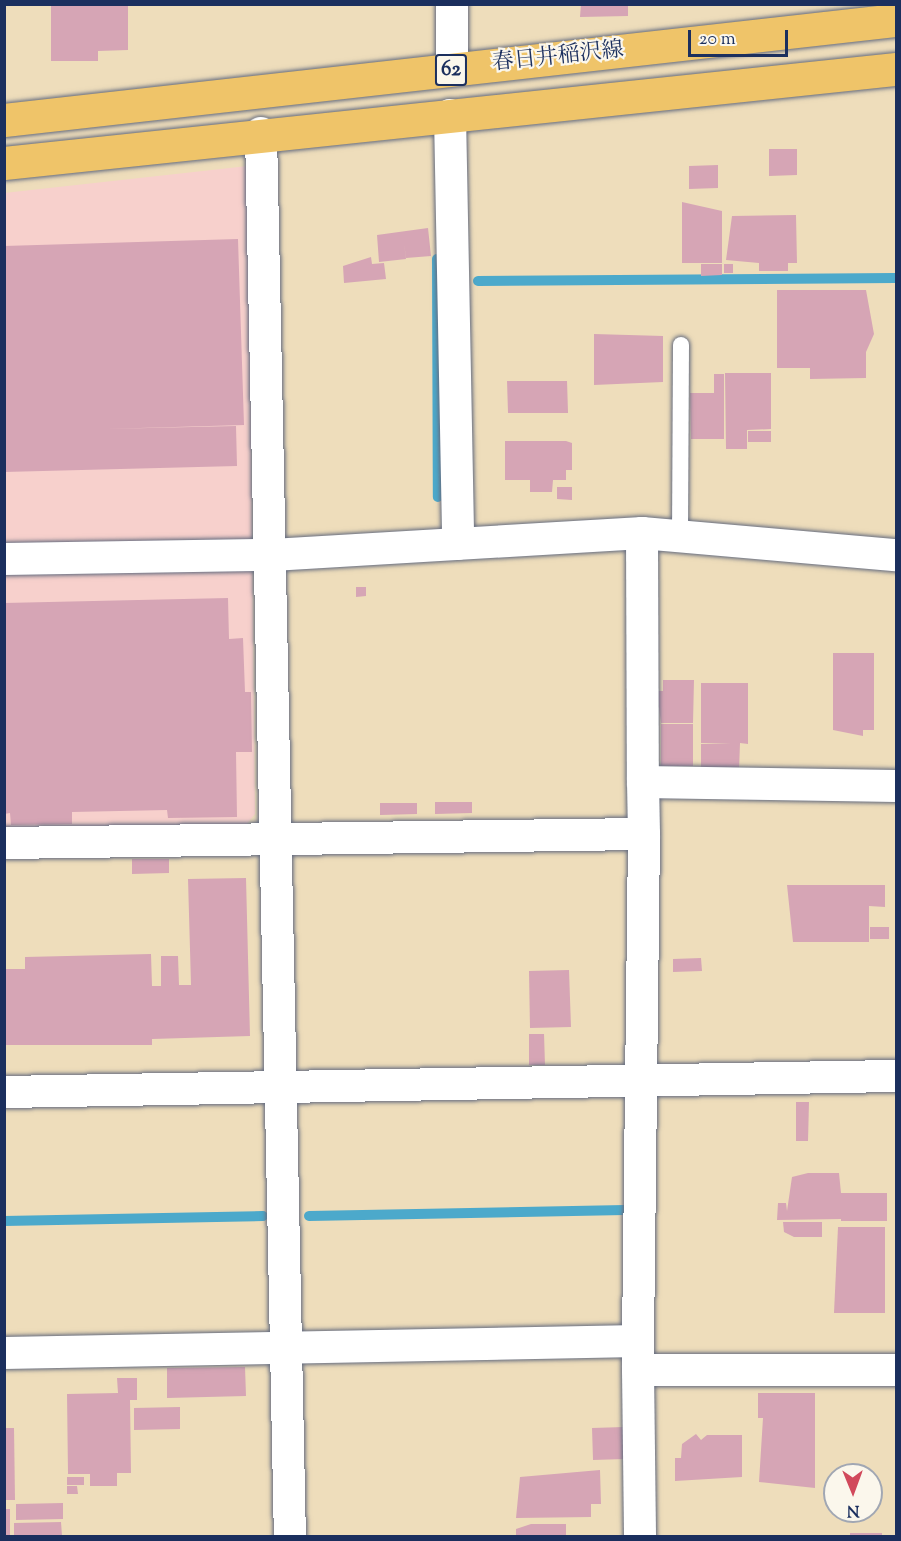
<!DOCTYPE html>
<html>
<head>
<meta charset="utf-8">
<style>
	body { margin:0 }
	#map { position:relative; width:901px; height:1541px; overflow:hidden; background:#edb; font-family:"Sorts Mill Goudy","Noto Serif JP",serif }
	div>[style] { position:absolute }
	.built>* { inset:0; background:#f7d0cc }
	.stream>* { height:10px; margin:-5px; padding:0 5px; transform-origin:5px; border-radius:5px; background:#4ca9cb }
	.building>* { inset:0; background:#d6a5b5 }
	.roads { filter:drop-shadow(0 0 2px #656c7f) drop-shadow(0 0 2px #656c7f) }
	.service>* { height:16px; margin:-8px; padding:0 8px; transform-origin:8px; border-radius:8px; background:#fff }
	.minor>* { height:32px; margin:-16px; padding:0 16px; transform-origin:16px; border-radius:16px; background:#fff }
	.primary>* { height:33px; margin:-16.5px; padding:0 16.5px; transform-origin:16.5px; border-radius:16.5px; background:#efc469 }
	span { translate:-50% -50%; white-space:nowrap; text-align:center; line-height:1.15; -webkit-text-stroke:4.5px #fbf7ec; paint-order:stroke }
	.shield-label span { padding:2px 4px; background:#fbf7ec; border:2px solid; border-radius:4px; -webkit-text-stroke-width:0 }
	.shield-label { font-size:21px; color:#1b2f5e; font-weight:700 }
	.street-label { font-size:22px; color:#1b2f5e }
	.frame { position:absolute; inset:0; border:6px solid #1b2f5e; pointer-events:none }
	.north { position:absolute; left:823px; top:1463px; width:60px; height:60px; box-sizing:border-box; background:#fbf7ec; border:2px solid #a1a7b3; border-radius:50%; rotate:179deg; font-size:16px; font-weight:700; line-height:24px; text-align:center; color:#1b2f5e }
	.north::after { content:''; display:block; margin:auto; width:21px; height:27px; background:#d1495b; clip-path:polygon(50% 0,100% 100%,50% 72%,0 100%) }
	.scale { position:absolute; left:688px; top:30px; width:100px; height:27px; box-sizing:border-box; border:3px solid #1b2f5e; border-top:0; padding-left:8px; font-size:18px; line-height:21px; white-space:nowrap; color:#1b2f5e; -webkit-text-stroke:4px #fbf7ec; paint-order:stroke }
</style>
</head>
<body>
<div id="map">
	<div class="built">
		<i style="clip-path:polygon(248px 166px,255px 814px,246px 825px,5px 828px,4px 193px)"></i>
	</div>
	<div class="stream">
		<i style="left:437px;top:259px;width:238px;rotate:89.8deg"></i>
		<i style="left:478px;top:281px;width:417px;rotate:-0.4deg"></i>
		<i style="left:309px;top:1216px;width:316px;rotate:-1.1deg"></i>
		<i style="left:4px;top:1221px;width:259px;rotate:-1.1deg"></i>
	</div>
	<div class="building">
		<i style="clip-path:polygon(51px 4px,128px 4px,128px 50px,98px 51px,98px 61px,51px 61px)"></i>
		<i style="clip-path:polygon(581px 4px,628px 4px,628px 16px,580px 17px)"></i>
		<i style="clip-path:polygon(769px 149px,797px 149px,797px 175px,769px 176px)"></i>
		<i style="clip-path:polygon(718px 165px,718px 188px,689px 189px,689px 166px)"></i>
		<i style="clip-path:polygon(682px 202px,722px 211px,722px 263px,682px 263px)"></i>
		<i style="clip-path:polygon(796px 215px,797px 263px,788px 263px,788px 271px,759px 271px,759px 263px,726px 260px,732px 216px)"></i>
		<i style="clip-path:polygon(428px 228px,431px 256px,406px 258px,404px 243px,406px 259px,379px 262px,377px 235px)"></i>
		<i style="clip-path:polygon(238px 239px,244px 425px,105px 429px,236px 426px,237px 466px,4px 472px,4px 246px)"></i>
		<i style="clip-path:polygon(371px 257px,372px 264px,384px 263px,386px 279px,344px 283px,343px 266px)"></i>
		<i style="clip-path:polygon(701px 264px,722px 264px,722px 275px,701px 276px)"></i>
		<i style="clip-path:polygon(724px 264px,733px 264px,733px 273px,724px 273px)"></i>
		<i style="clip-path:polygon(777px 290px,866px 290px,874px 334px,866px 352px,866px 378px,810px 379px,810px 368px,777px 368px)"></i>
		<i style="clip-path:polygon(594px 334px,663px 336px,663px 382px,594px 385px)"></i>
		<i style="clip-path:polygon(725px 373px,771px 373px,771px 429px,747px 430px,747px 449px,726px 449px)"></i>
		<i style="clip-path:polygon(714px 374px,724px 374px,724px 439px,691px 439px,690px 393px,714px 393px)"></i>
		<i style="clip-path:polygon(507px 381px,567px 381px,568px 413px,508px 413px)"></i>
		<i style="clip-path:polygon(748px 431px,771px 431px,771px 442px,748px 442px)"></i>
		<i style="clip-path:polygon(505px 441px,566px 441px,572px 443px,572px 470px,566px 470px,566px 480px,553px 480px,552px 492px,530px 492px,530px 480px,505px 480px)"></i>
		<i style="clip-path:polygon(557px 487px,572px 487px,572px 500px,557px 499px)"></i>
		<i style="clip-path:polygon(356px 587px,366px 587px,366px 596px,356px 597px)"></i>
		<i style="clip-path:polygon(228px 598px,229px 639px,243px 638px,245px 692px,251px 692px,252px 752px,236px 752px,237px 817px,168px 818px,167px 810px,72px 812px,72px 824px,11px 825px,10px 813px,4px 814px,4px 603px)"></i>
		<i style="clip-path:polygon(833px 653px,874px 653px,874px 730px,863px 730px,863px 736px,833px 730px)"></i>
		<i style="clip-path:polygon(663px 680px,694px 680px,693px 723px,661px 723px,657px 691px,663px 691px)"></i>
		<i style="clip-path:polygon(701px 683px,748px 683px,748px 744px,740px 743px,739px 771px,701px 771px,701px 744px,731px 744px,701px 743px)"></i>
		<i style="clip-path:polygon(661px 724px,693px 724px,693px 766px,661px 766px)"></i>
		<i style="clip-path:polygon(435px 802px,472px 802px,472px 813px,435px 814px)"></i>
		<i style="clip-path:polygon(380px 803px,417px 803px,417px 814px,380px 815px)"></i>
		<i style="clip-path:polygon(132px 859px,169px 859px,169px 873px,132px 874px)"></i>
		<i style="clip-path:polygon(246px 878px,250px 1036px,152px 1039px,152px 1045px,4px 1045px,4px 969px,25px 969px,25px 957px,151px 954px,152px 986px,161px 986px,161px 956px,178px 956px,179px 985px,191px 985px,188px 879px)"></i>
		<i style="clip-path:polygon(787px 885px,885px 885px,885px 907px,869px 906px,869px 942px,793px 942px)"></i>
		<i style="clip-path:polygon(870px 927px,889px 927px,889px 939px,870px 939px)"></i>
		<i style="clip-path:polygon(701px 958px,702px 971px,673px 972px,673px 959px)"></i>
		<i style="clip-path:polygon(569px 970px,571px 1027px,530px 1028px,529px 971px)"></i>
		<i style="clip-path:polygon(529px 1034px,544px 1034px,545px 1065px,529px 1065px)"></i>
		<i style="clip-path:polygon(796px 1102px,809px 1102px,808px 1141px,796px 1141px)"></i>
		<i style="clip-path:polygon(808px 1173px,839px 1173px,841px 1193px,887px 1193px,887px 1221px,841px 1221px,841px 1204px,841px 1219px,777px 1220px,778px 1203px,786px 1203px,787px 1211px,792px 1177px)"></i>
		<i style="clip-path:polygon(783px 1222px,822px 1222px,822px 1237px,794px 1237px,784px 1232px)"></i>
		<i style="clip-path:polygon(838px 1227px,885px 1227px,885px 1313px,834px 1313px)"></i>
		<i style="clip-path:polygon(245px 1367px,246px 1396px,167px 1398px,167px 1368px)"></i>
		<i style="clip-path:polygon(117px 1378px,137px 1378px,137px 1400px,130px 1400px,131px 1473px,117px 1473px,117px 1486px,90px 1486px,90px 1474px,68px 1474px,67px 1394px,118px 1393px)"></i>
		<i style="clip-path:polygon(758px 1393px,815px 1393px,815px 1488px,759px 1482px,763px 1418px,758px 1418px)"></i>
		<i style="clip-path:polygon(180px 1407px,180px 1429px,134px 1430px,134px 1408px)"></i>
		<i style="clip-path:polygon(624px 1427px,625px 1459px,593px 1460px,592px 1428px)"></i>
		<i style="clip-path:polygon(4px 1428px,14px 1428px,15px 1500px,4px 1500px)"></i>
		<i style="clip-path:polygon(696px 1434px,701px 1440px,707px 1435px,742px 1435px,742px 1477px,675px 1481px,675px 1458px,681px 1458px,682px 1444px)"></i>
		<i style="clip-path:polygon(600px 1470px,601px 1504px,591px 1504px,591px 1517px,516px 1518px,520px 1477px)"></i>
		<i style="clip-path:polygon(67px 1477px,84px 1477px,84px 1485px,67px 1485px)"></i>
		<i style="clip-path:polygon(67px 1486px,77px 1486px,78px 1494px,67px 1494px)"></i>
		<i style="clip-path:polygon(63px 1503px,63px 1519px,16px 1520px,16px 1504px)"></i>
		<i style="clip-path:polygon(4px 1509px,10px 1509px,10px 1536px,4px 1536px)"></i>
		<i style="clip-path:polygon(61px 1522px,62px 1536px,14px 1536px,14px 1523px)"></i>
		<i style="clip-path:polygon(531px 1524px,566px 1524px,566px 1536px,516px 1536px,516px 1529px)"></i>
		<i style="clip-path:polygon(850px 1533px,882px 1533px,882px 1536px,850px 1536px)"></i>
	</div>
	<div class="roads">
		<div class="service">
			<i style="left:680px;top:535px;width:190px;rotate:-89.7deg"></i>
		</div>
		<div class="minor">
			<i style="left:452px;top:70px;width:66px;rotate:-90deg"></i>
			<i style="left:450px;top:115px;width:429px;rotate:88.9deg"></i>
			<i style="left:261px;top:133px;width:1403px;rotate:88.82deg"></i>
			<i style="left:642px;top:533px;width:249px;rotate:89.8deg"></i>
			<i style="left:4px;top:559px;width:268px;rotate:-0.9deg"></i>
			<i style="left:272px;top:555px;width:371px;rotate:-3.4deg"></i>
			<i style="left:642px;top:533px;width:255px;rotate:5deg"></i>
			<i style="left:4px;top:843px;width:640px;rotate:-0.81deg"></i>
			<i style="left:644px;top:834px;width:52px;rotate:-91.1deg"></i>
			<i style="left:643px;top:782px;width:253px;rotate:0.9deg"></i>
			<i style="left:4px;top:1092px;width:892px;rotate:-1.03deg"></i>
			<i style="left:638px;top:1341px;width:507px;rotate:-89.32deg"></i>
			<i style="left:4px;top:1353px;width:634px;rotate:-1.08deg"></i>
			<i style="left:638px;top:1341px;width:29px;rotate:90deg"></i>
			<i style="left:638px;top:1370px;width:258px"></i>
			<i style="left:638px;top:1370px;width:166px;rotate:89.3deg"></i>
		</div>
		<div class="primary">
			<i style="left:4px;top:120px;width:898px;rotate:-6.4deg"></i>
			<i style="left:4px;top:163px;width:897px;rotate:-6.02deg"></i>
		</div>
	</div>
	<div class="shield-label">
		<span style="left:451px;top:70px">62</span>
	</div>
	<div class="street-label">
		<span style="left:558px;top:58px;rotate:-6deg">春日井稲沢線</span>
	</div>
	<div class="frame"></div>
	<div class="north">N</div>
	<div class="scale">20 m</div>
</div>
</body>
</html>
